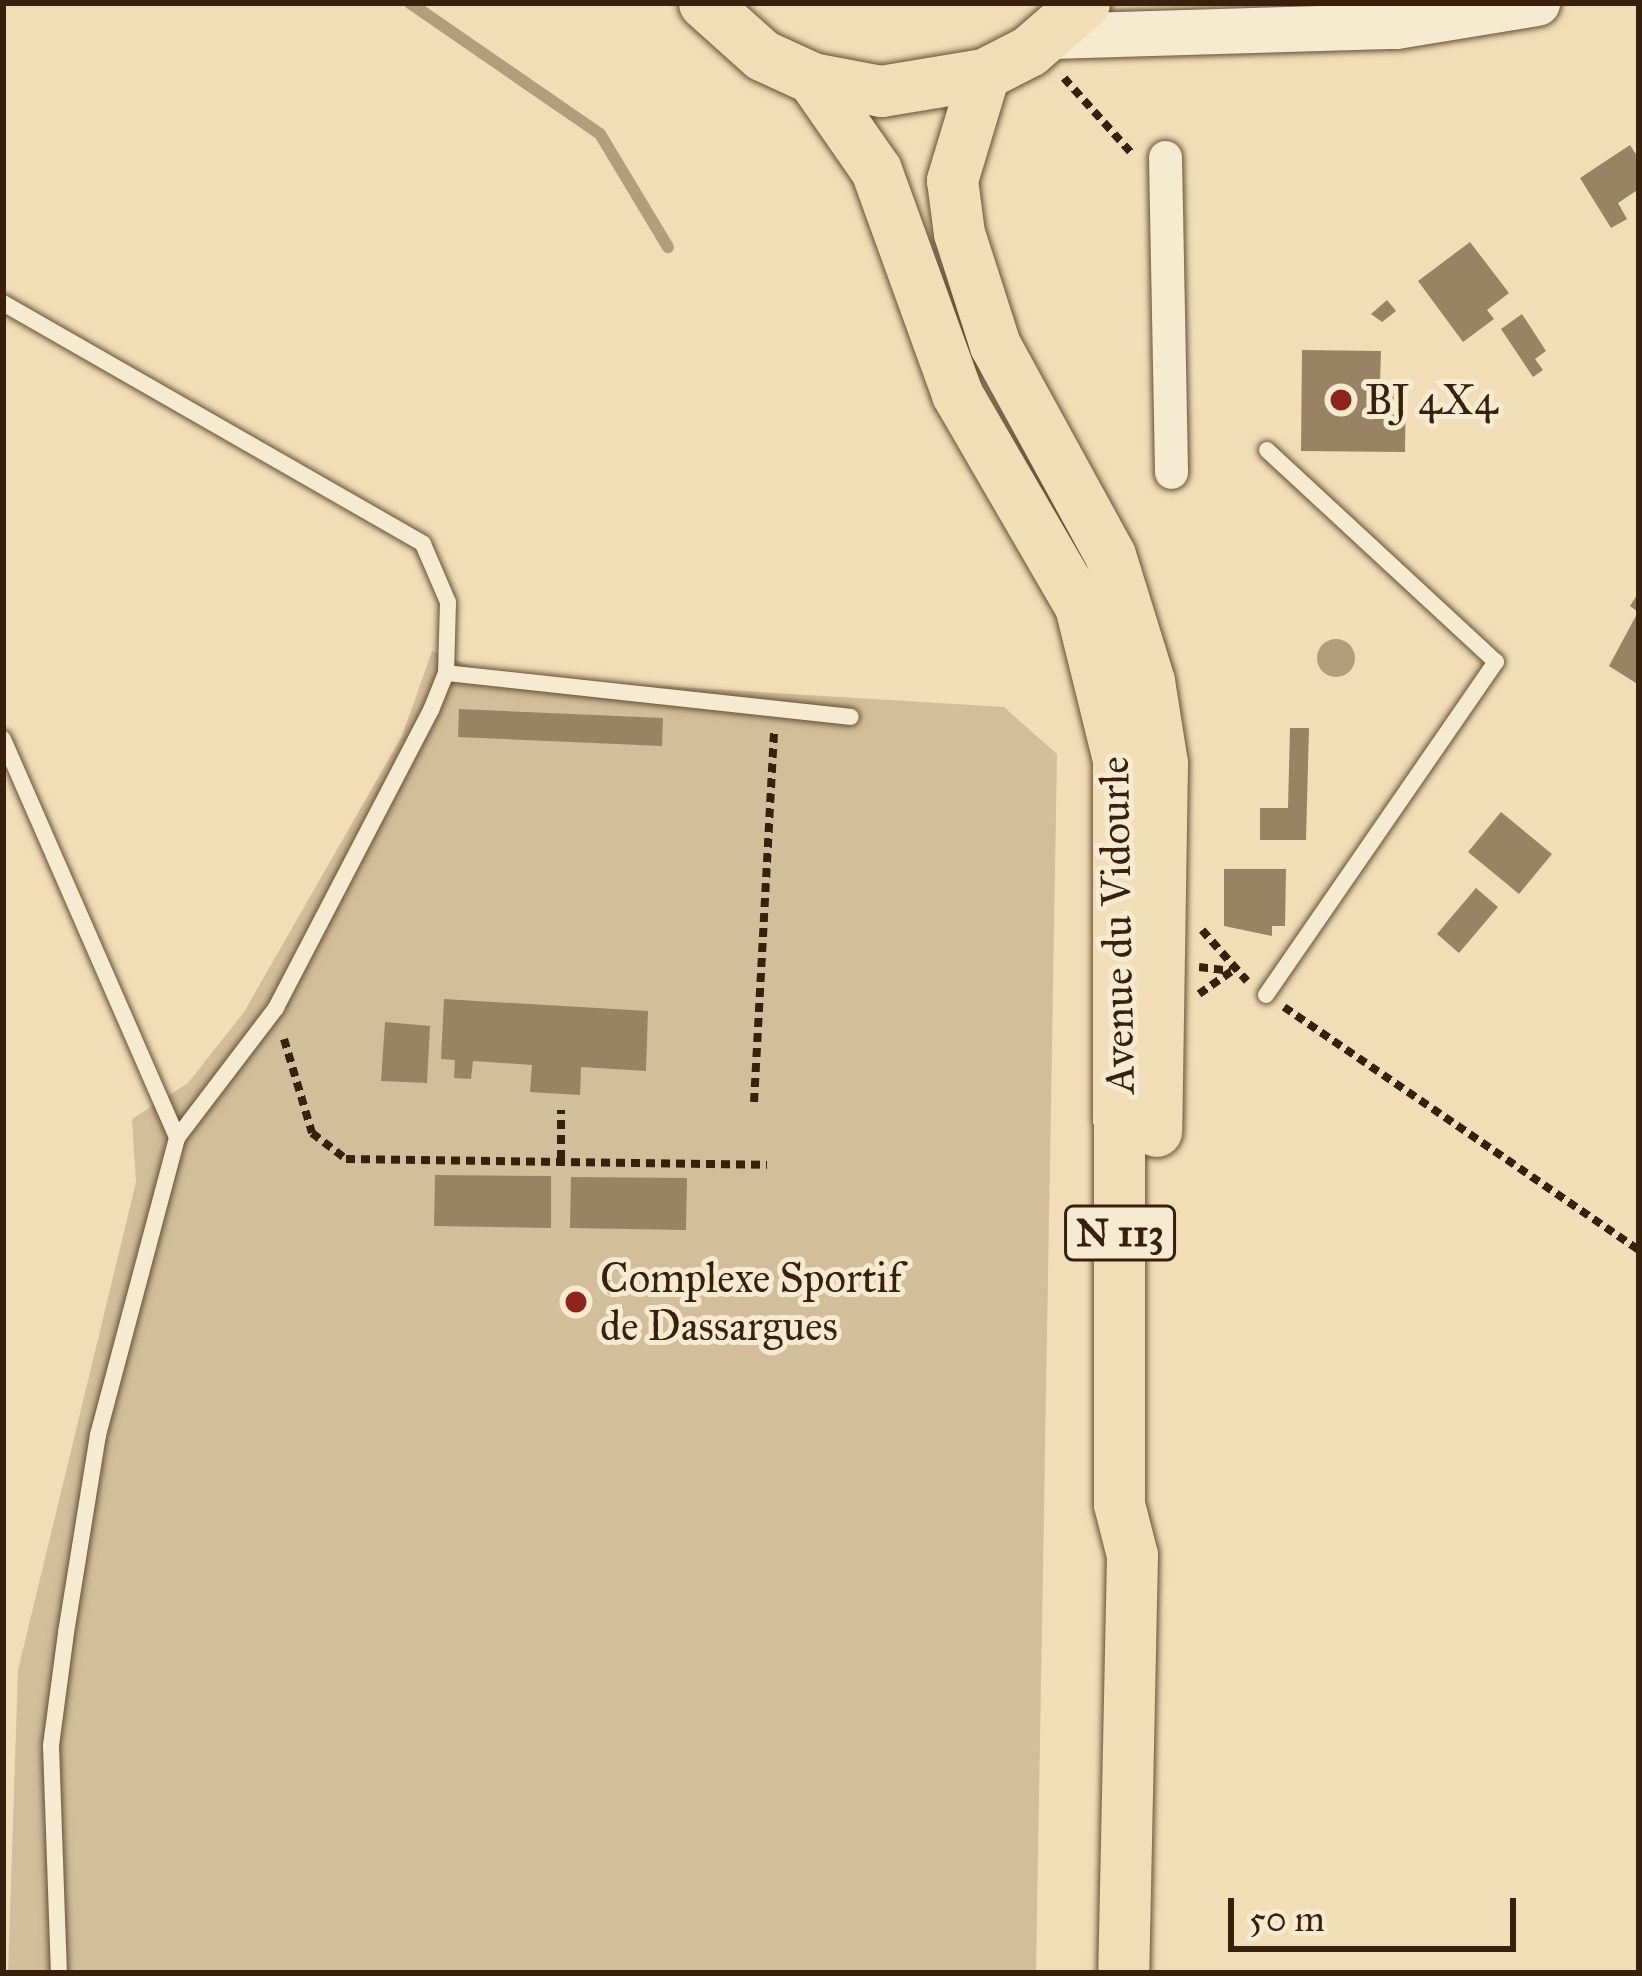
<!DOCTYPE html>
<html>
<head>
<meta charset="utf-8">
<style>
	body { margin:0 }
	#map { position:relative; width:1642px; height:1976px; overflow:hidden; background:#f1deb7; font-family:"IM FELL Great Primer",serif }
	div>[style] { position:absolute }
	.green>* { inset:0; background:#d2be9a }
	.water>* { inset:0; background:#b29d7d }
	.round { border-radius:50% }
	.stream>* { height:12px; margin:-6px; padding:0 6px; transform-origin:6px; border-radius:6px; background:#b29d7d }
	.building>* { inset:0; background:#998365 }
	.path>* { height:8px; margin-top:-4px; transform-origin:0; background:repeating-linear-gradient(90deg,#39200c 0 9px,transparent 0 15px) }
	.roads { filter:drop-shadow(0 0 3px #675037) drop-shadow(0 0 3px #675037) }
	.lane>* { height:16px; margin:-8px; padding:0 8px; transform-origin:8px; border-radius:8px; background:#f6ead0 }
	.street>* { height:33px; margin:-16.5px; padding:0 16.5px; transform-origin:16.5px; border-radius:16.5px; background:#f6ead0 }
	.secondary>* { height:45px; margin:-22.5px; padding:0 22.5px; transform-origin:22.5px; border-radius:22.5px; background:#f6ead0 }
	.primary>* { height:51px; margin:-25.5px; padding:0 25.5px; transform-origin:25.5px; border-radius:25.5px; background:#f1deb7 }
	.dots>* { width:33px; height:33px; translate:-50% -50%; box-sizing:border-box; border:6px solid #f6ead0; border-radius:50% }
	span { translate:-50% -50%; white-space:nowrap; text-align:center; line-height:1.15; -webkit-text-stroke:10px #f6ead0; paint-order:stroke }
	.shield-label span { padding:3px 9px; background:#f6ead0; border:3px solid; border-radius:9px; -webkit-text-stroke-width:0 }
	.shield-label { font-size:39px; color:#39200c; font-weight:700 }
	.poi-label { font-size:42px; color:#39200c }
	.left { translate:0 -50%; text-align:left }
	.street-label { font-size:42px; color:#39200c }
	.frame { position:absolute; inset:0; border:6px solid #39200c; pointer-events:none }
	.scale { position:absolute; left:1228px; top:1898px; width:288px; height:54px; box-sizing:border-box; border:6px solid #39200c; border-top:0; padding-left:15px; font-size:36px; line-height:42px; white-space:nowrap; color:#39200c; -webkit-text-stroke:9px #f6ead0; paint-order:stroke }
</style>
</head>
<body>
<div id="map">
	<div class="green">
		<i style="clip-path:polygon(432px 651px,496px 676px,1004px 707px,1057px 754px,1036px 1973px,8px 1973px,18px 1670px,136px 1182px,132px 1119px,188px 1083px,244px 1012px,402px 736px)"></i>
	</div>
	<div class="water">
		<i class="round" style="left:1317px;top:639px;width:38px;height:38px"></i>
	</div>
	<div class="stream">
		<i style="left:410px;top:3px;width:231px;rotate:34.6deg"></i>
		<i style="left:600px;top:134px;width:132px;rotate:59deg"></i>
	</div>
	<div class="building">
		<i style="clip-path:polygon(1630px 145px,1639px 159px,1639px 189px,1618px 203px,1627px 219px,1611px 228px,1580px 178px)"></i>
		<i style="clip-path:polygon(1470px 242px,1509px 293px,1487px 310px,1494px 319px,1463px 342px,1418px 281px)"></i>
		<i style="clip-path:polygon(1387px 300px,1396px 311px,1382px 322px,1371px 314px)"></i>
		<i style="clip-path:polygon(1522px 314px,1546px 351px,1535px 359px,1543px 370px,1533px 377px,1501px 329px)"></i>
		<i style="clip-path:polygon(1302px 350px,1381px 351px,1380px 382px,1406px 382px,1405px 452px,1301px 451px)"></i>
		<i style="clip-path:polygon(1639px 592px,1639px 685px,1609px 666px,1638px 612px,1630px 606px)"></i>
		<i style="clip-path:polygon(459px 709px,663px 718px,662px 746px,458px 737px)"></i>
		<i style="clip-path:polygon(1290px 728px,1309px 728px,1306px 840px,1260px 840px,1260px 808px,1288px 808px)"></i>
		<i style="clip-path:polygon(1501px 812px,1552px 854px,1519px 894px,1468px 852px)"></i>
		<i style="clip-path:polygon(1224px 869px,1286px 869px,1285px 926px,1272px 926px,1272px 936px,1224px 926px)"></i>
		<i style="clip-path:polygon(1476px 888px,1498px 907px,1459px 953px,1437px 934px)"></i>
		<i style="clip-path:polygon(444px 999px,648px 1011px,646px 1071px,581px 1067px,580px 1095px,530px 1092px,532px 1065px,473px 1061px,471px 1079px,454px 1078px,455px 1060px,441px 1059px)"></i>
		<i style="clip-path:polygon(385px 1022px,430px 1026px,427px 1083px,381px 1081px)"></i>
		<i style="clip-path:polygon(435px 1175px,551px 1176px,551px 1228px,434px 1226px)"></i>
		<i style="clip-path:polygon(571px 1177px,687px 1178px,686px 1230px,570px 1228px)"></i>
	</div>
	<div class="path">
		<i style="left:1064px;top:78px;width:103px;rotate:48.1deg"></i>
		<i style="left:1202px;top:930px;width:68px;rotate:48.6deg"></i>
		<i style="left:1199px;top:967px;width:32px;rotate:7deg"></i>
		<i style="left:1199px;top:994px;width:39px;rotate:-35deg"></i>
		<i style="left:1284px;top:1007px;width:430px;rotate:34.4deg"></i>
		<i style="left:284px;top:1039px;width:98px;rotate:73.4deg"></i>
		<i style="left:312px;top:1133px;width:43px;rotate:37.4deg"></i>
		<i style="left:346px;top:1159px;width:421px;rotate:0.8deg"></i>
		<i style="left:754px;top:1102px;width:371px;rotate:-86.9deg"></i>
		<i style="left:561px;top:1159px;width:49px;rotate:-90deg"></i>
	</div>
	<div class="roads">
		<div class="lane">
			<i style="left:3px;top:303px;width:484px;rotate:29.8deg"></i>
			<i style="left:423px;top:544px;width:63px;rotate:66.7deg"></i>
			<i style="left:448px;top:602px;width:71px;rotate:91.6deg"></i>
			<i style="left:446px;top:673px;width:40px;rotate:112deg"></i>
			<i style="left:431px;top:710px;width:336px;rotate:117.5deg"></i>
			<i style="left:276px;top:1008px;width:163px;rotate:127.3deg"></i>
			<i style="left:446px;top:673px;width:407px;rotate:6.2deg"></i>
			<i style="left:3px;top:739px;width:435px;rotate:66.4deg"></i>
			<i style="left:177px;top:1138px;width:307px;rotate:104.9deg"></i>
			<i style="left:98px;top:1435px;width:201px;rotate:99.2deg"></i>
			<i style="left:66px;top:1633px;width:114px;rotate:97.6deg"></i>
			<i style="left:51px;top:1746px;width:227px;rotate:88deg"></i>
			<i style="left:1266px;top:995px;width:405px;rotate:-55.4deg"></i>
			<i style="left:1496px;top:662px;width:312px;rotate:-137.2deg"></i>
		</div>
		<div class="street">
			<i style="left:1165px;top:157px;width:315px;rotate:88.9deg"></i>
		</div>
		<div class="secondary">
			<i style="left:1050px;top:36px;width:346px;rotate:-1.7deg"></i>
			<i style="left:1396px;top:26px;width:143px;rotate:-9.3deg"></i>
		</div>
		<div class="primary">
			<i style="left:704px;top:3px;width:78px;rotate:41.9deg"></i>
			<i style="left:762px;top:55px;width:55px;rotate:24.7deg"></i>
			<i style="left:812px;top:78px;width:70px;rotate:10.7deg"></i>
			<i style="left:881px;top:91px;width:104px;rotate:-9.4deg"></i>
			<i style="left:984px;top:74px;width:51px;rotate:-27.1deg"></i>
			<i style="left:1029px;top:51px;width:73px;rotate:-41.1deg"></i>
			<i style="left:984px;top:74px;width:111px;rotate:106.8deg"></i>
			<i style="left:952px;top:180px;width:53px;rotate:82.5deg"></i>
			<i style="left:959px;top:233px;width:118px;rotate:72.2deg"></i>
			<i style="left:995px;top:345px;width:239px;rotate:61.3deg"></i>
			<i style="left:1110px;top:555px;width:132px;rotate:72.8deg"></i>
			<i style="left:1149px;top:681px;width:83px;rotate:81deg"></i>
			<i style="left:1162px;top:763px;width:368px;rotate:90.9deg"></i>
			<i style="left:812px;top:78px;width:112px;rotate:55.2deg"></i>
			<i style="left:876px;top:170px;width:238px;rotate:70.1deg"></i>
			<i style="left:957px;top:394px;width:245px;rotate:59.9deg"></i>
			<i style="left:1080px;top:606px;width:158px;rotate:76.1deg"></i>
			<i style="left:1118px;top:759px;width:745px;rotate:89.92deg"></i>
			<i style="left:1119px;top:1504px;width:53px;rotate:75.7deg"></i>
			<i style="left:1132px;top:1555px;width:418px;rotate:91.2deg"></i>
		</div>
	</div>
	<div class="dots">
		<i style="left:1341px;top:400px;background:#8f2418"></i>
		<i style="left:576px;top:1302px;background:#8f2418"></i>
	</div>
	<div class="shield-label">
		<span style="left:1120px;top:1233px">N 113</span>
	</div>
	<div class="poi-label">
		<span class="left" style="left:1365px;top:400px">BJ 4X4</span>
		<span class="left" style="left:600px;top:1302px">Complexe Sportif<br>de Dassargues</span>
	</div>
	<div class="street-label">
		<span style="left:1117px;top:925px;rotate:-91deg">Avenue du Vidourle</span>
	</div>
	<div class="frame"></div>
	<div class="scale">50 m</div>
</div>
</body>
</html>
